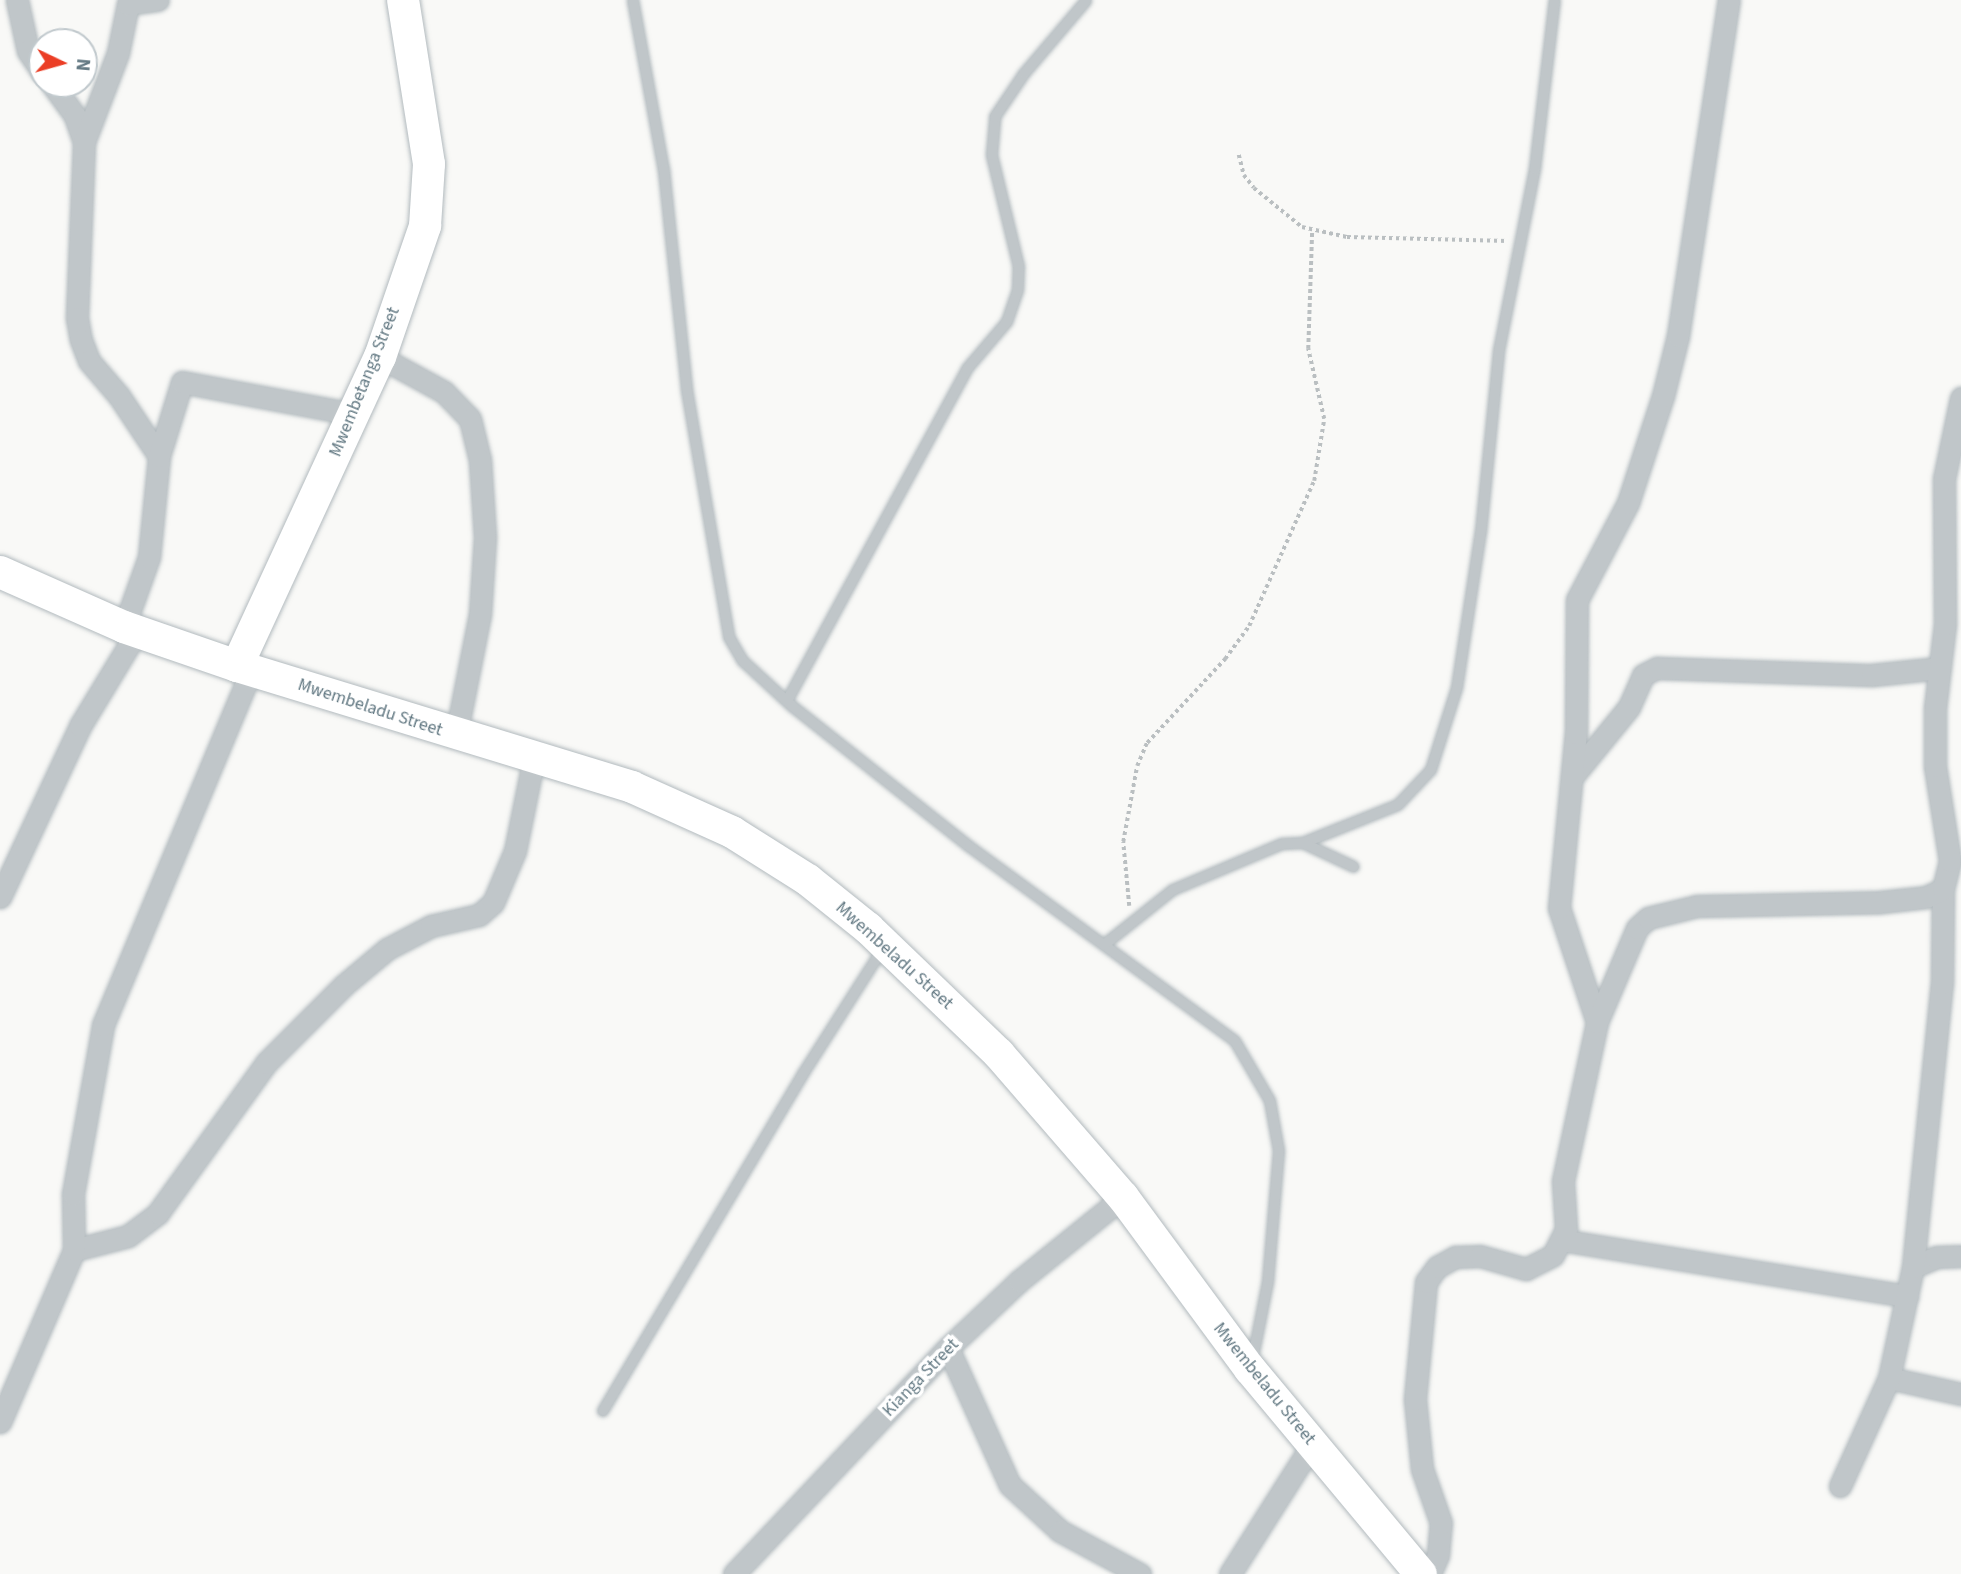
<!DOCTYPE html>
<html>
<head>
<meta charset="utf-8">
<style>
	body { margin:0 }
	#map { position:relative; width:1961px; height:1574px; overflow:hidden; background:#f9f9f7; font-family:"Source Sans 3",sans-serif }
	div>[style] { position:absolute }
	.path>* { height:3.5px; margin-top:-1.75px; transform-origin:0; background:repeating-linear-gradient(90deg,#babfc1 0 3.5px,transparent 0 7px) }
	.roads { filter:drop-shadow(0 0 2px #b2babe) drop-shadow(0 0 2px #b2babe) }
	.lane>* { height:10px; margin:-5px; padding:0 5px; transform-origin:5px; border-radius:5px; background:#c0c6c9 }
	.street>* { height:21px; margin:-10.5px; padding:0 10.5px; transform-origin:10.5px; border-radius:10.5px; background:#c0c6c9 }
	.secondary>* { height:32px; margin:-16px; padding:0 16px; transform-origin:16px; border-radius:16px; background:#fff }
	span { translate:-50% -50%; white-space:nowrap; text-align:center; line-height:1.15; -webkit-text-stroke:7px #fff; paint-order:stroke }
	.street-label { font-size:18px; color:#637983 }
	.north { position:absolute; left:28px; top:28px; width:70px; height:70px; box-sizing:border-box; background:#fff; border:2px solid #c1c9cd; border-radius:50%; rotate:95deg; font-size:19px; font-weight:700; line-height:28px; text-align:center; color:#637983 }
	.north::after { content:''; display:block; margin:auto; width:24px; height:32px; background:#eb3e25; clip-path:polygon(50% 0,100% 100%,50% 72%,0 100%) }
</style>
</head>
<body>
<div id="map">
	<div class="path">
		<i style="left:1239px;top:155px;width:21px;rotate:76deg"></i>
		<i style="left:1244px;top:175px;width:16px;rotate:52deg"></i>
		<i style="left:1254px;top:188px;width:62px;rotate:39.1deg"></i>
		<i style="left:1302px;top:227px;width:46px;rotate:12.5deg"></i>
		<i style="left:1347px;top:237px;width:161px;rotate:1.4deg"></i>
		<i style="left:1129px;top:906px;width:64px;rotate:-95.4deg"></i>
		<i style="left:1123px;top:842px;width:77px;rotate:-79.6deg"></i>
		<i style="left:1137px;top:766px;width:25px;rotate:-67deg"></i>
		<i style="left:1147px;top:743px;width:115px;rotate:-47.1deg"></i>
		<i style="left:1225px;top:659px;width:41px;rotate:-54deg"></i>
		<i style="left:1249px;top:626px;width:159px;rotate:-65.9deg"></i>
		<i style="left:1314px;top:481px;width:63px;rotate:-80.8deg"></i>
		<i style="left:1324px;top:419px;width:72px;rotate:-102.9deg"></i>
		<i style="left:1308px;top:349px;width:119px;rotate:-88.1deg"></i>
	</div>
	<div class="roads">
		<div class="lane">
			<i style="left:633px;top:0;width:173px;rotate:79.7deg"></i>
			<i style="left:664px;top:170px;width:221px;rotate:84deg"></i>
			<i style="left:687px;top:390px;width:251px;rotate:80.3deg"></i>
			<i style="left:729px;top:637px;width:28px;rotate:60deg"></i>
			<i style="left:743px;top:661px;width:67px;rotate:42.6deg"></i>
			<i style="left:792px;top:706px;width:227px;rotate:38.4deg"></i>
			<i style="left:970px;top:847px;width:328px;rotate:36.2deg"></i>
			<i style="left:1235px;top:1041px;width:69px;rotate:59.7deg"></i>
			<i style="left:1270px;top:1101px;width:51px;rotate:79.8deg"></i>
			<i style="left:1279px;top:1151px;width:131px;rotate:94.8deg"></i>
			<i style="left:1268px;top:1282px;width:82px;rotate:101.3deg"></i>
			<i style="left:787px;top:701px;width:378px;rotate:-61.5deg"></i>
			<i style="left:967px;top:369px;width:62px;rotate:-49.6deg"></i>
			<i style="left:1007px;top:322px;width:34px;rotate:-71deg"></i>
			<i style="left:1018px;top:290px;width:23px;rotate:-88deg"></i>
			<i style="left:1019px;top:267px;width:115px;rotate:-103.6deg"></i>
			<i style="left:992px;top:155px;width:38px;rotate:-85deg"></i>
			<i style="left:995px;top:117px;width:52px;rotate:-56deg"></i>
			<i style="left:1024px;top:74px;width:96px;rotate:-49.7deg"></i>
			<i style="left:1303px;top:843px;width:102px;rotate:-21.8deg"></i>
			<i style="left:1398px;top:805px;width:48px;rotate:-46.7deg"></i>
			<i style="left:1431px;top:770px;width:86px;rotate:-72.4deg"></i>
			<i style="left:1457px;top:688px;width:158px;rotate:-81.3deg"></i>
			<i style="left:1481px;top:532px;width:182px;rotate:-84.3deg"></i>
			<i style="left:1499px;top:351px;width:186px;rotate:-78.8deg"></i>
			<i style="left:1535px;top:169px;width:170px;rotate:-83.3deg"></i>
			<i style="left:1104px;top:945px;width:88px;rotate:-38.6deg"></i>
			<i style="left:1173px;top:890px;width:118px;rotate:-22.9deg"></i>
			<i style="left:1282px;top:844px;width:21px;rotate:-3deg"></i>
			<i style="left:1303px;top:843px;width:56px;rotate:25.2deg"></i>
			<i style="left:603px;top:1411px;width:392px;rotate:-59.3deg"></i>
			<i style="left:803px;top:1074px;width:151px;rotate:-57.5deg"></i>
		</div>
		<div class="street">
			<i style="left:17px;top:0;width:52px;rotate:77.8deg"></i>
			<i style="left:28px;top:51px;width:25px;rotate:56deg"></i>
			<i style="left:52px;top:84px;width:39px;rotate:54deg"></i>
			<i style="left:75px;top:116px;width:28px;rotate:71deg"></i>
			<i style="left:84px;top:142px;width:176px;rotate:92.3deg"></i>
			<i style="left:77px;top:318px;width:22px;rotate:80deg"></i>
			<i style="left:81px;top:340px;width:22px;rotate:69deg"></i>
			<i style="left:89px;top:361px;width:46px;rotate:49.4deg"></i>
			<i style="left:119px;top:396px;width:72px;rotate:56.3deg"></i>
			<i style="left:84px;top:142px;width:95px;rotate:-69.1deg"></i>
			<i style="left:118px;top:53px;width:50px;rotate:-78.5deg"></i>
			<i style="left:128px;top:4px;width:30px;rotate:-8deg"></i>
			<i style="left:380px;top:357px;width:73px;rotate:28.7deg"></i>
			<i style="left:444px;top:392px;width:37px;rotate:46deg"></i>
			<i style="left:470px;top:419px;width:42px;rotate:76.3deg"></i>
			<i style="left:480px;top:460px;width:77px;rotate:86.3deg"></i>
			<i style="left:485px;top:537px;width:77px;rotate:93.7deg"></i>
			<i style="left:480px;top:614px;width:123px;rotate:101.2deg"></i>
			<i style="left:124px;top:627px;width:74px;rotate:-70.3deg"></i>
			<i style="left:149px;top:557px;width:101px;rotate:-84.3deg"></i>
			<i style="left:159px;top:456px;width:77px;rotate:-72.7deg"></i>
			<i style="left:182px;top:382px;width:174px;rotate:10.6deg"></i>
			<i style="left:1572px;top:777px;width:90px;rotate:-50.8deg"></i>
			<i style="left:1629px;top:707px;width:35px;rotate:-66deg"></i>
			<i style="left:1643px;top:675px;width:16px;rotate:-27deg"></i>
			<i style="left:1657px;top:668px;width:215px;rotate:1.9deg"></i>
			<i style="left:1872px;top:675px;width:68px;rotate:-5.9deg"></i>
			<i style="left:0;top:897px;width:189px;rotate:-64.9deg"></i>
			<i style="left:80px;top:726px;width:110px;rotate:-58.8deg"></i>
			<i style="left:1597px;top:1022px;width:120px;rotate:-108.4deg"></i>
			<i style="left:1559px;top:908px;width:176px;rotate:-84.5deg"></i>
			<i style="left:1576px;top:733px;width:133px;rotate:-89.6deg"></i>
			<i style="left:1577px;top:600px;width:110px;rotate:-62.3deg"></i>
			<i style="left:1628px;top:503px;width:113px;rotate:-71.9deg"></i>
			<i style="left:1663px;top:396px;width:62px;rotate:-76deg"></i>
			<i style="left:1678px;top:336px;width:340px;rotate:-81.4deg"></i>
			<i style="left:1561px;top:1240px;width:351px;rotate:9.2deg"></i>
			<i style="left:74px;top:1250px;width:56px;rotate:-14.5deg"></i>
			<i style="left:128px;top:1236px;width:38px;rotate:-37deg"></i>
			<i style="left:158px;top:1213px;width:185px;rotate:-54.2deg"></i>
			<i style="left:266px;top:1063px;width:110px;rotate:-45deg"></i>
			<i style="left:344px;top:985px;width:56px;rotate:-39.9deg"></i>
			<i style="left:387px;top:949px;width:50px;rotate:-27.6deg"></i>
			<i style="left:431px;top:926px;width:49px;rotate:-12.9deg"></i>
			<i style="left:479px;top:915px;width:18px;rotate:-41deg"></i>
			<i style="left:493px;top:903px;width:56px;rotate:-67.1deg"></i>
			<i style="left:515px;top:851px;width:95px;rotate:-78.5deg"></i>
			<i style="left:1913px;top:1267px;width:25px;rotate:-23deg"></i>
			<i style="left:1936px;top:1257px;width:25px;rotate:-2deg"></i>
			<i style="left:948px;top:1348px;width:150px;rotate:65.7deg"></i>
			<i style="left:1010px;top:1485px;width:68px;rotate:42.6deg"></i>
			<i style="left:1060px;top:1531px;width:91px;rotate:28.3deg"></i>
			<i style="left:1889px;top:1378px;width:74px;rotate:12.5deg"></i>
			<i style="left:0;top:1422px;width:187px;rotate:-66.7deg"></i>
			<i style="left:74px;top:1250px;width:56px;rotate:-91deg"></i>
			<i style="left:73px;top:1194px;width:172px;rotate:-79.9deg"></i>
			<i style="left:103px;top:1025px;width:384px;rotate:-67.3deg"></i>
			<i style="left:1840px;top:1486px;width:119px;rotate:-65.6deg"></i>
			<i style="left:1889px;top:1378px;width:114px;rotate:-77.8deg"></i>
			<i style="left:1913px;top:1267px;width:285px;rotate:-84.2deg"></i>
			<i style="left:1942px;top:983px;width:94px;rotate:-89.4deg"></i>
			<i style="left:734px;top:1574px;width:311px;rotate:-46.6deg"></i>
			<i style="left:948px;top:1348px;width:98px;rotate:-43.3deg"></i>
			<i style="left:1019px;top:1281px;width:134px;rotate:-38.9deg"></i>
			<i style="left:1230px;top:1574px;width:153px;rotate:-57.6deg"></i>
			<i style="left:1430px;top:1574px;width:21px;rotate:-67deg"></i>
			<i style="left:1438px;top:1555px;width:32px;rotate:-85deg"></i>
			<i style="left:1441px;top:1523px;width:57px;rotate:-109.4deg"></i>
			<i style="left:1422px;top:1469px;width:70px;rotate:-95.7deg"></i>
			<i style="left:1415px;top:1399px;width:118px;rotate:-84.6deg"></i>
			<i style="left:1426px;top:1282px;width:19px;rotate:-54deg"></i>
			<i style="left:1437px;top:1267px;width:21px;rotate:-29deg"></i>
			<i style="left:1455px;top:1257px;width:25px;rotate:-2deg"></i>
			<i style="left:1480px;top:1256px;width:48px;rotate:15.8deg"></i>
			<i style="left:1526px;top:1269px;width:30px;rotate:-27deg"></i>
			<i style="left:1553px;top:1255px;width:29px;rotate:-63deg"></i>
			<i style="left:1566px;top:1229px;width:48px;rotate:-93.6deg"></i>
			<i style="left:1563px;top:1181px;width:163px;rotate:-77.9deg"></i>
			<i style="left:1597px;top:1022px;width:102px;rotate:-66.9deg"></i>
			<i style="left:1637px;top:928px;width:15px;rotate:-42deg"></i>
			<i style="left:1648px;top:918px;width:50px;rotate:-13.8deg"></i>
			<i style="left:1697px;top:906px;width:184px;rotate:-1.2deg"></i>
			<i style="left:1881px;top:902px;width:45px;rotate:-6.3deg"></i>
			<i style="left:1926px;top:897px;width:19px;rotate:-25deg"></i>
			<i style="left:1943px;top:889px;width:29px;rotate:-76deg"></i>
			<i style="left:1950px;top:861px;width:96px;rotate:-99deg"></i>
			<i style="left:1935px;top:766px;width:58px;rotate:-90deg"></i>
			<i style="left:1935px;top:708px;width:85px;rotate:-83.2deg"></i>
			<i style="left:1945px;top:624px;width:145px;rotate:-90.4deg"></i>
			<i style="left:1944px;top:479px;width:83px;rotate:-78.1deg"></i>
		</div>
		<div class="secondary">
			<i style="left:0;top:572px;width:136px;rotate:23.9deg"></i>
			<i style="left:124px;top:627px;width:120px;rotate:19deg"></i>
			<i style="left:237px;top:666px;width:413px;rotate:17deg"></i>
			<i style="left:632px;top:787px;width:110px;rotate:24.2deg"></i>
			<i style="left:732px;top:832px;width:90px;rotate:32.3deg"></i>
			<i style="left:808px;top:880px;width:77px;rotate:38.7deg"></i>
			<i style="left:868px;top:928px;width:182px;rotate:43.9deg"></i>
			<i style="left:999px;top:1054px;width:189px;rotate:49.1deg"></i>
			<i style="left:1123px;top:1197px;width:214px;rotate:53.6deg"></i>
			<i style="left:1250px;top:1369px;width:267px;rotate:50.2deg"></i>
			<i style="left:237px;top:666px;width:340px;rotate:-65.2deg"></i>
			<i style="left:380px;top:357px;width:139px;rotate:-71deg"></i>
			<i style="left:425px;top:226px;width:62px;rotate:-86.3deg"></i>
			<i style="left:429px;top:164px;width:166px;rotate:-99deg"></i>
		</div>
	</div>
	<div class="street-label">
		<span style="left:365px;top:382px;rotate:-68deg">Mwembetanga Street</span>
		<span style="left:370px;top:708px;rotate:18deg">Mwembeladu Street</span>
		<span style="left:894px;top:956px;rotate:42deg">Mwembeladu Street</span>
		<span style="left:921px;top:1378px;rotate:-46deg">Kianga Street</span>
		<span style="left:1264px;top:1384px;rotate:51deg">Mwembeladu Street</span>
	</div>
	<div class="north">N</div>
</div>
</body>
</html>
